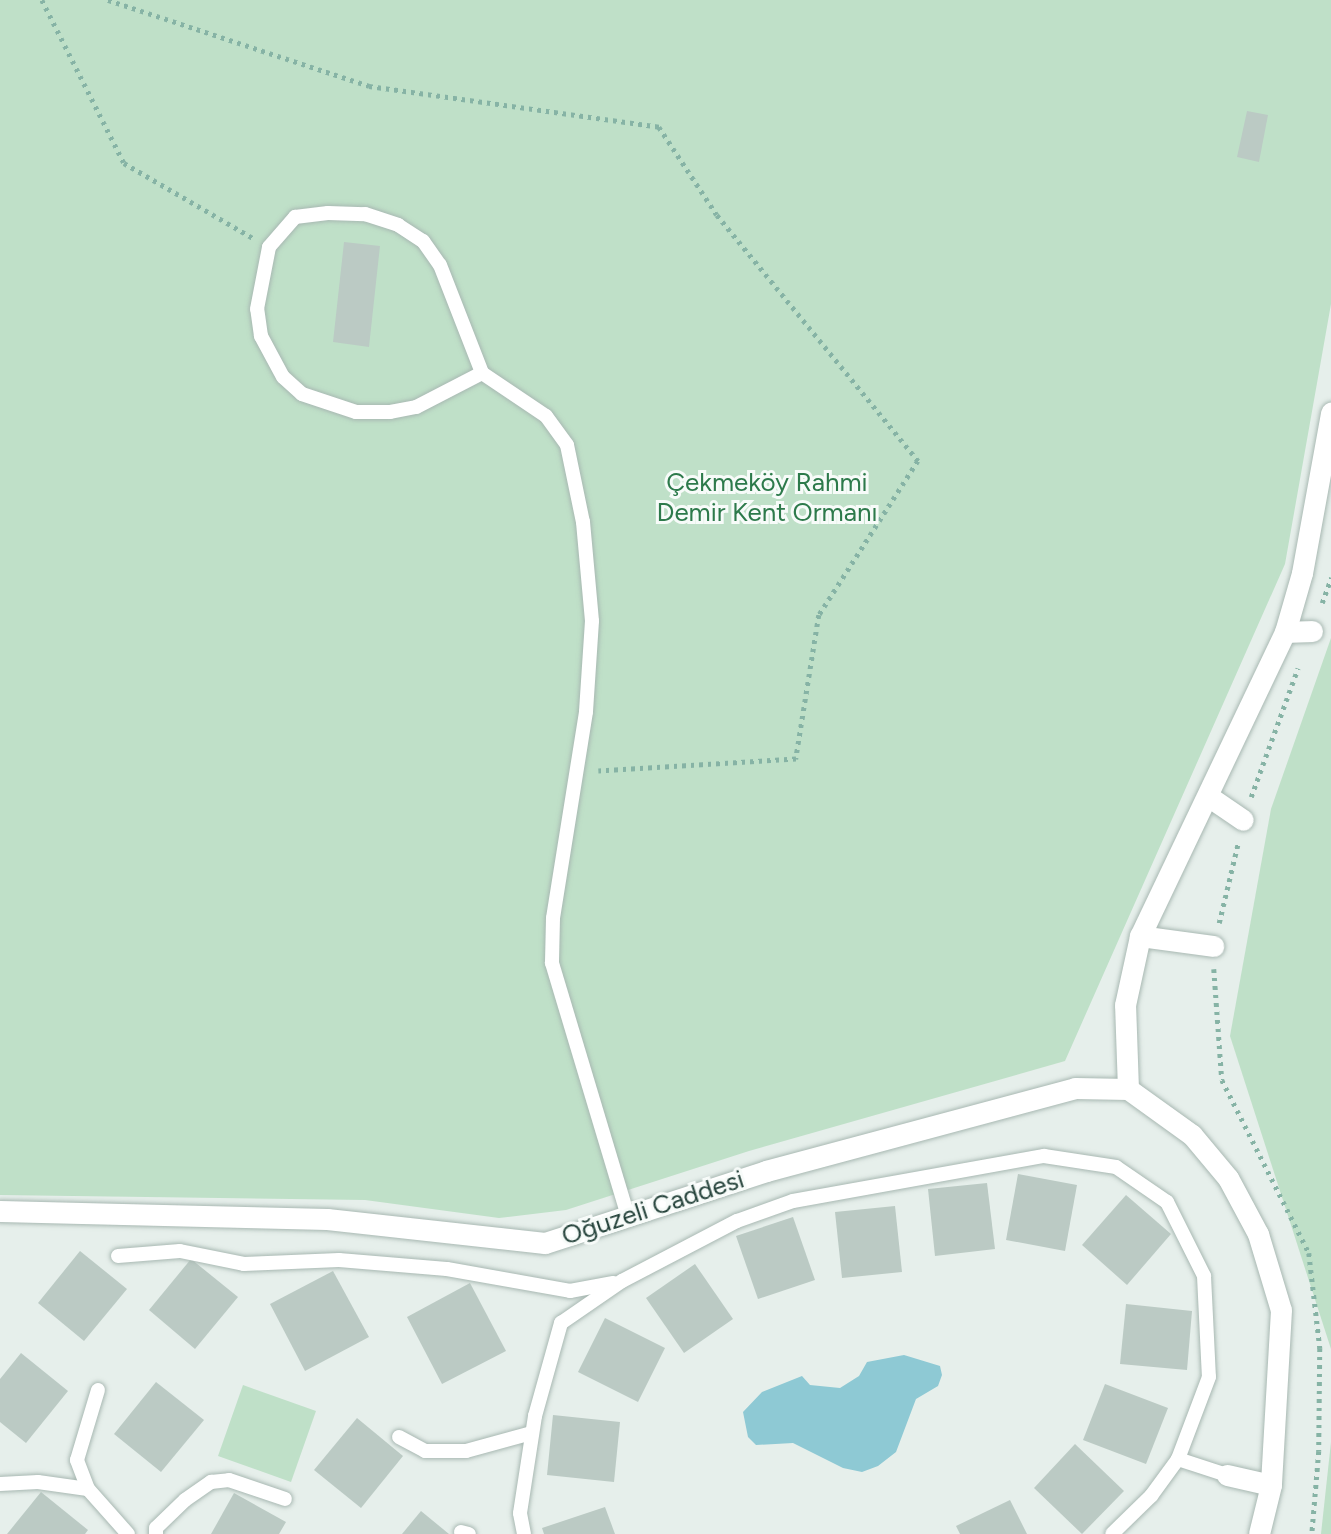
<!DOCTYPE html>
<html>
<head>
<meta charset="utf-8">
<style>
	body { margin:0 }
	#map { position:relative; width:1331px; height:1534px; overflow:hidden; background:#e6efeb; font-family:Figtree,sans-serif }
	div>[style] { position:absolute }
	.green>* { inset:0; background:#bfe0c8 }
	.water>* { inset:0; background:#8ec9d4 }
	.building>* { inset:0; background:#bbcac4 }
	.path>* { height:4.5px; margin-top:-2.25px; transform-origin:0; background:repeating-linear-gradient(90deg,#86b3a5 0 3.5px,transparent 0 8.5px) }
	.roads { filter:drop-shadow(0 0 2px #a8b8b2) drop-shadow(0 0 2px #a8b8b2) }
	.service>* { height:14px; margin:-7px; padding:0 7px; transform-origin:7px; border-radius:7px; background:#fff }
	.minor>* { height:21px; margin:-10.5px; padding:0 10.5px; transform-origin:10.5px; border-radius:10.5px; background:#fff }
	span { translate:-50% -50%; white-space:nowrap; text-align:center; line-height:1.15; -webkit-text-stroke:6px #f7fbf9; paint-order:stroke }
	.park-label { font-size:26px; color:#2d7a4b }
	.street-label { font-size:26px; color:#24423a }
</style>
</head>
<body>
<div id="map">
	<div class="green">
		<i style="clip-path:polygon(0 0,1331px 0,1331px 304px,1285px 564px,1065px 1061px,749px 1151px,566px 1210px,499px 1218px,365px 1200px,0 1195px)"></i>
		<i style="clip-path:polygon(1331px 638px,1331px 1349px,1230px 1036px,1271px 809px)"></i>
		<i style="clip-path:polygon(243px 1385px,316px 1411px,291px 1482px,218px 1456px)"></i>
		<i style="clip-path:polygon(1331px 1442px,1331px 1534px,1321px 1534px)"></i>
	</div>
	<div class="water">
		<i style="clip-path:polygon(904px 1355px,940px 1366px,942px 1375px,938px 1386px,916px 1399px,896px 1452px,878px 1466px,862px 1472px,843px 1468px,793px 1443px,756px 1445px,748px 1437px,743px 1412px,762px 1392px,802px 1376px,810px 1385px,840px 1388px,859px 1376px,867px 1362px)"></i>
	</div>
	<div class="building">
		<i style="clip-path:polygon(1247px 111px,1268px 115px,1259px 162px,1237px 157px)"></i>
		<i style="clip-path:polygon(344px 242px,380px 246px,369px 347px,333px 342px)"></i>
		<i style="clip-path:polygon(1018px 1174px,1077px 1185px,1065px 1251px,1006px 1240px)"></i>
		<i style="clip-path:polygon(987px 1183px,995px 1249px,935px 1256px,928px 1189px)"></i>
		<i style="clip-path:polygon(1126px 1195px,1171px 1234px,1127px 1285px,1082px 1245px)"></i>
		<i style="clip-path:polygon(895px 1206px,902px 1272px,842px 1278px,835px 1212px)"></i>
		<i style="clip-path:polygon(793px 1217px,815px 1280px,758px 1299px,736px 1236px)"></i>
		<i style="clip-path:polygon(80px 1251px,127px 1289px,84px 1341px,38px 1303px)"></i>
		<i style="clip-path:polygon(191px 1259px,238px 1297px,195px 1349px,149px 1310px)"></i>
		<i style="clip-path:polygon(695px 1264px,733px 1319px,684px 1353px,646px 1298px)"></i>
		<i style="clip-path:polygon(333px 1271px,369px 1337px,305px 1371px,270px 1304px)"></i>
		<i style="clip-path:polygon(470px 1283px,506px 1351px,442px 1384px,407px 1317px)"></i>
		<i style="clip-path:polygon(1126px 1304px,1192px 1311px,1187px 1370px,1120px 1364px)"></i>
		<i style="clip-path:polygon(605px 1318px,665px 1348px,638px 1402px,578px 1372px)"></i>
		<i style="clip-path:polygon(21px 1353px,68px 1391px,26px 1443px,0 1422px,0 1379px)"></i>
		<i style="clip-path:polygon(156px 1382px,204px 1420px,161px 1472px,114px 1434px)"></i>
		<i style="clip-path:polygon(1105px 1384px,1168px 1408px,1146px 1464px,1083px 1440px)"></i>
		<i style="clip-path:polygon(553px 1415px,620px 1422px,614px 1482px,547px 1475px)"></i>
		<i style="clip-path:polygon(357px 1418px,403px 1456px,361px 1508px,314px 1470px)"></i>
		<i style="clip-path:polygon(1075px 1444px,1124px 1491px,1082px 1534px,1034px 1488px)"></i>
		<i style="clip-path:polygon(41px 1492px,88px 1530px,85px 1534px,7px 1534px)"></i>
		<i style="clip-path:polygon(234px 1493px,286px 1522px,279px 1534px,211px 1534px)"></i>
		<i style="clip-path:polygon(1010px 1500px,1027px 1534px,960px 1534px,956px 1526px)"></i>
		<i style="clip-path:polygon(605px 1507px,615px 1534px,544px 1534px,542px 1528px)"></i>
		<i style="clip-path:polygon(421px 1511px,449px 1534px,402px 1534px)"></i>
	</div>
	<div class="path">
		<i style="left:42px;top:0;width:182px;rotate:63.3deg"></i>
		<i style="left:124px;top:163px;width:149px;rotate:30.2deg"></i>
		<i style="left:108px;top:0;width:275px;rotate:18.2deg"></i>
		<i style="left:369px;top:86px;width:293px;rotate:8deg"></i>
		<i style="left:659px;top:127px;width:105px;rotate:56.6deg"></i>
		<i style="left:717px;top:215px;width:318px;rotate:50.7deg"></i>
		<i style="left:918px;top:461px;width:183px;rotate:122.7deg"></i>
		<i style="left:819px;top:615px;width:146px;rotate:99.1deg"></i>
		<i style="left:796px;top:759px;width:198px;rotate:176.5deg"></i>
		<i style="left:1322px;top:603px;width:27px;rotate:-70deg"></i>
		<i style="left:1251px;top:797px;width:137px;rotate:-70deg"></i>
		<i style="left:1219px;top:923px;width:82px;rotate:-76.6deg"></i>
		<i style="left:1214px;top:969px;width:111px;rotate:85.9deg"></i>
		<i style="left:1222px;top:1080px;width:194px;rotate:63.3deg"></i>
		<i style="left:1309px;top:1253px;width:96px;rotate:83.4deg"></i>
		<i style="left:1320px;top:1348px;width:103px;rotate:90.6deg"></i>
		<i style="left:1319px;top:1451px;width:83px;rotate:94.8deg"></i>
	</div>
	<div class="roads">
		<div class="service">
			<i style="left:482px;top:373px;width:74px;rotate:152.7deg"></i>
			<i style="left:416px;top:407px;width:26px;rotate:169deg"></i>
			<i style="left:390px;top:412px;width:34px;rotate:180deg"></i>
			<i style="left:356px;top:412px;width:57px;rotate:-161.6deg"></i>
			<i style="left:302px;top:394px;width:25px;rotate:-138deg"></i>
			<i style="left:283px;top:377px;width:47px;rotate:-118.2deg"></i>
			<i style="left:261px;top:336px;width:27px;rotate:-98deg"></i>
			<i style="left:257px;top:309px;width:63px;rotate:-79deg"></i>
			<i style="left:269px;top:247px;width:40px;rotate:-49deg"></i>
			<i style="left:295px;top:217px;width:33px;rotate:-7deg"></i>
			<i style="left:328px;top:213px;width:37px;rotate:2deg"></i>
			<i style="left:365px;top:214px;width:35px;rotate:18deg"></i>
			<i style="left:398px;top:225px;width:30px;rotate:33deg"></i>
			<i style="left:423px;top:241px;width:29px;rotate:55deg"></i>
			<i style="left:440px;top:265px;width:116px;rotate:68.7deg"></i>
			<i style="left:482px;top:373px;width:77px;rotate:33.9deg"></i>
			<i style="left:546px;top:416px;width:36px;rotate:54deg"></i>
			<i style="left:567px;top:445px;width:79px;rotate:78.3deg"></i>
			<i style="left:583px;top:522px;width:99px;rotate:84.8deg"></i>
			<i style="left:592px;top:621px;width:91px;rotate:93.8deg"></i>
			<i style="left:586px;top:712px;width:209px;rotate:99.1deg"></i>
			<i style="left:553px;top:918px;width:45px;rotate:91.3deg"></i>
			<i style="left:552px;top:963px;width:264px;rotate:73.3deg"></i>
			<i style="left:118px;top:1256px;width:62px;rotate:-4.6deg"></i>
			<i style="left:180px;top:1251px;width:65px;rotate:11.5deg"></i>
			<i style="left:244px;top:1264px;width:95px;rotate:-2.4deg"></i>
			<i style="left:339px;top:1260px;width:108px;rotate:4.8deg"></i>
			<i style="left:447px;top:1269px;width:125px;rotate:10.1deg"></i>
			<i style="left:570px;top:1291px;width:44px;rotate:-10.5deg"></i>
			<i style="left:399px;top:1437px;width:30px;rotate:28deg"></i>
			<i style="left:425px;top:1451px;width:41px"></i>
			<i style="left:466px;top:1451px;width:68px;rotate:-15.3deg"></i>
			<i style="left:1178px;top:1459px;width:52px;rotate:18.1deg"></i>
			<i style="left:0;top:1484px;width:38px;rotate:-3deg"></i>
			<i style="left:38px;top:1482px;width:50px;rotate:8deg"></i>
			<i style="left:88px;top:1489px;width:60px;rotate:48.4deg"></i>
			<i style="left:88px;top:1489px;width:31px;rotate:-111deg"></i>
			<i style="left:77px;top:1460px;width:73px;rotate:-73.3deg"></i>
			<i style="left:461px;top:1532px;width:8px;rotate:14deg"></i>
			<i style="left:156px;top:1534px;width:6px;rotate:-90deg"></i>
			<i style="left:156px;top:1528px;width:40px;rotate:-44deg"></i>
			<i style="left:185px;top:1500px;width:32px;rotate:-35deg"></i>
			<i style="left:211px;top:1482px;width:18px;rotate:-6deg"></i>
			<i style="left:229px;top:1480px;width:59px;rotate:18.7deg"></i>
			<i style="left:524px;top:1534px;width:21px;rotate:-101deg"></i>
			<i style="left:520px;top:1513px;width:98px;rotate:-81.2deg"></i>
			<i style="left:535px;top:1416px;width:97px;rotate:-74.4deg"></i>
			<i style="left:561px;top:1323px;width:74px;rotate:-34.5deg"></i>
			<i style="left:622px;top:1281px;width:130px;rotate:-27.6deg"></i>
			<i style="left:737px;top:1221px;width:59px;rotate:-19.7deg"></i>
			<i style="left:793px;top:1201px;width:255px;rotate:-10.2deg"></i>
			<i style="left:1044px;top:1156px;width:73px;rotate:8.7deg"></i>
			<i style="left:1116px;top:1167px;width:62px;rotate:34.5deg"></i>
			<i style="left:1167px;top:1202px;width:83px;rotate:63.4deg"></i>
			<i style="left:1204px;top:1276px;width:101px;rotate:87.2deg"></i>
			<i style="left:1209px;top:1377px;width:88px;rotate:110.7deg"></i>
			<i style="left:1178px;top:1459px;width:46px;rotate:126.1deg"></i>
			<i style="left:1151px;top:1496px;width:54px;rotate:135.7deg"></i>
		</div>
		<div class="minor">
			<i style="left:1285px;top:632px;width:27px;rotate:-2deg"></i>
			<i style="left:1208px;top:796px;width:42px;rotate:34.4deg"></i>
			<i style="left:1140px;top:936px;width:74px;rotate:7.8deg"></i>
			<i style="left:1128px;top:1089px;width:84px;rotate:-92deg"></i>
			<i style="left:1125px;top:1005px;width:71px;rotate:-77.7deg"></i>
			<i style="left:1140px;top:936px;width:337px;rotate:-64.5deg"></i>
			<i style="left:1285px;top:632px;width:61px;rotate:-73.9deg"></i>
			<i style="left:1302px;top:573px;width:163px;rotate:-79.7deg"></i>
			<i style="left:0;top:1211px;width:327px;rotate:1.4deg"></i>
			<i style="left:327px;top:1219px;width:219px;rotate:6.3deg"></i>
			<i style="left:545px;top:1243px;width:232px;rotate:-18deg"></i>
			<i style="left:766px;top:1171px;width:320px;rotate:-15deg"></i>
			<i style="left:1075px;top:1088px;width:53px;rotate:1.1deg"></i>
			<i style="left:1128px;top:1089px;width:79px;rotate:35.7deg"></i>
			<i style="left:1192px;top:1135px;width:56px;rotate:50.1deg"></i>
			<i style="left:1228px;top:1178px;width:64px;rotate:61.8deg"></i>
			<i style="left:1258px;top:1234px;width:79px;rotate:73.2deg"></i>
			<i style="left:1281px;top:1310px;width:175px;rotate:93.3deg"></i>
			<i style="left:1271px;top:1485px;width:50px;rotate:103.8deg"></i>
			<i style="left:1227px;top:1475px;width:45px;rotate:12.8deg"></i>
		</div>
	</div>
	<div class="park-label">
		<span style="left:767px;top:498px">Çekmeköy Rahmi<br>Demir Kent Ormanı</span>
	</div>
	<div class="street-label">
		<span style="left:653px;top:1208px;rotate:-18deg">Oğuzeli Caddesi</span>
	</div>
</div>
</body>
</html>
